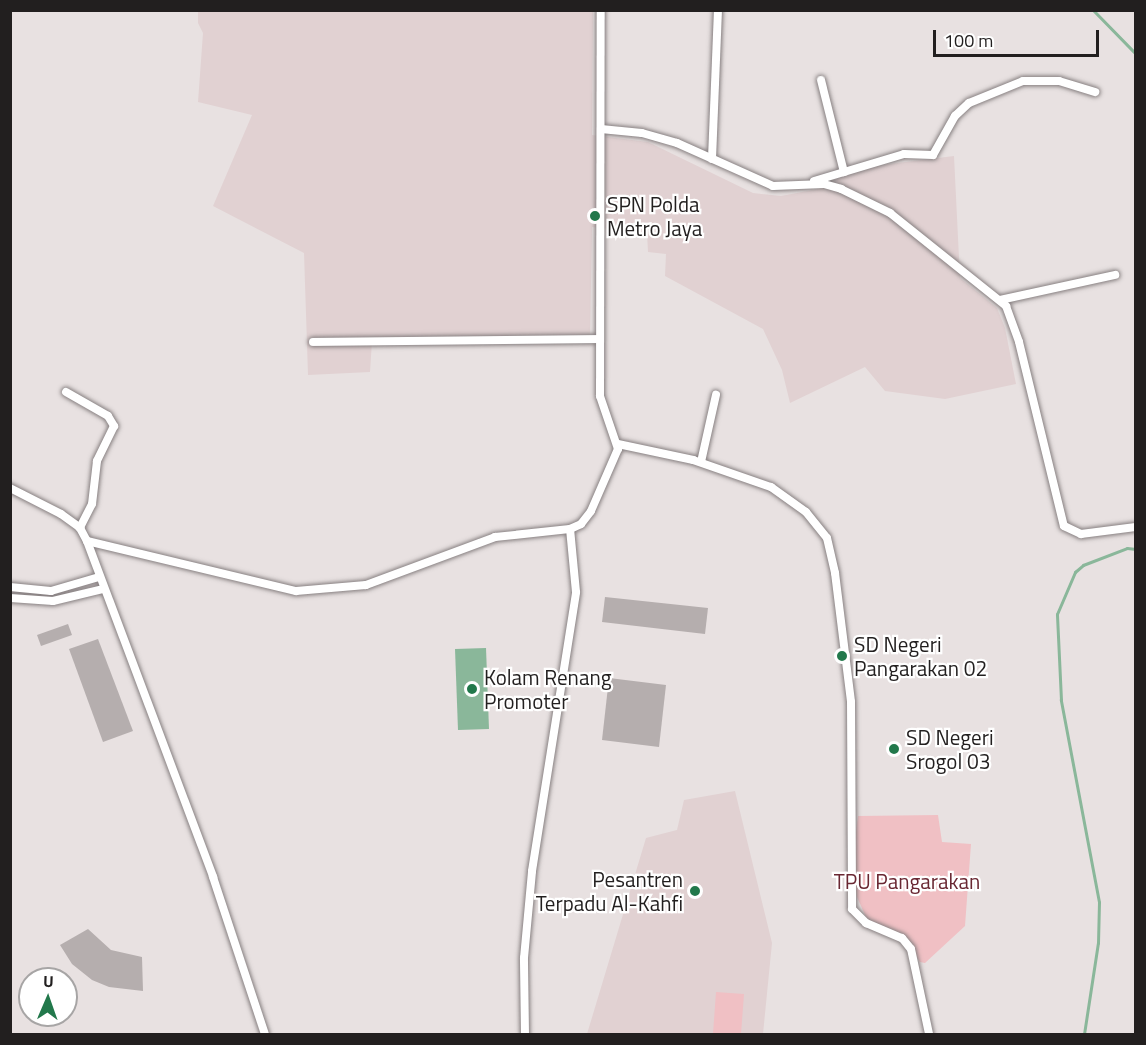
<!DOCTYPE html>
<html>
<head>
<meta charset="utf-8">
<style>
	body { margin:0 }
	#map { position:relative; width:1146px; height:1045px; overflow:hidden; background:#e8e1e1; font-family:"Titillium Web",sans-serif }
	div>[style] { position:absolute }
	.built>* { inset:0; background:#e1d1d2 }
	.green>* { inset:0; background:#f0c0c4 }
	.water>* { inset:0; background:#8ab79a }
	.stream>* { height:3px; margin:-1.5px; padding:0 1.5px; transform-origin:1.5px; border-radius:1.5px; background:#8ab79a }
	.building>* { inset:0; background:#b5aeae }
	.roads { filter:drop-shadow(0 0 2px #878081) drop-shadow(0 0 2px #878081) }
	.street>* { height:8px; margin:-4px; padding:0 4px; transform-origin:4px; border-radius:4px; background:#fff }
	.dots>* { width:16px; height:16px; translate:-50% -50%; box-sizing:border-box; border:3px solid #fff; border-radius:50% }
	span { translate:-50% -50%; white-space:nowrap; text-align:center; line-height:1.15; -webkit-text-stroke:4.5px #fff; paint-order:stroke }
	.poi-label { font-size:21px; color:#221f1f }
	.left { translate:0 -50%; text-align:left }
	.right { translate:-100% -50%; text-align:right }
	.park-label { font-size:21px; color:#692732 }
	.frame { position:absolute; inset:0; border:12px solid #221f1f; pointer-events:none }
	.north { position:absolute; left:18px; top:967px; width:60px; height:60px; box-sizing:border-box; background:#fff; border:2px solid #a7a5a5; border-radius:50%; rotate:2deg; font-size:16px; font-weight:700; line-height:24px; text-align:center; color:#221f1f }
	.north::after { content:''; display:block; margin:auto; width:21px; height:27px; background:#22784b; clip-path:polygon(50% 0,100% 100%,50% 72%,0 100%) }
	.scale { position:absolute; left:933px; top:30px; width:166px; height:27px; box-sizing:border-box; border:3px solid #221f1f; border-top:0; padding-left:8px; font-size:18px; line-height:21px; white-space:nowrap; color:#221f1f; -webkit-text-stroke:4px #fff; paint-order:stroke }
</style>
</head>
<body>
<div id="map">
	<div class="built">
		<i style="clip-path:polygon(198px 10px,593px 11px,592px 135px,648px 142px,753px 193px,781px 196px,818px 189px,857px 168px,954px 156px,960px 278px,997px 308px,1005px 328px,1016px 384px,945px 399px,885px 391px,865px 367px,790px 403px,782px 370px,763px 329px,665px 276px,666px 254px,648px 252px,647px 233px,592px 227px,590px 340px,372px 341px,370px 372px,308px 375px,304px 253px,213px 206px,252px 115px,198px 102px,203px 33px,198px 23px)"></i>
		<i style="clip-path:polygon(735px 791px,772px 943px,763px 1034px,587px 1034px,646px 838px,677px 830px,684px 800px)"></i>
	</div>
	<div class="green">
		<i style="clip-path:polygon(938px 815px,942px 842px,971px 844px,965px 926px,925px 963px,920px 962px,909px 945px,869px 924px,857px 897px,852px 858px,858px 816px)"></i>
		<i style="clip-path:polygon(716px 992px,744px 994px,741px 1034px,713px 1034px)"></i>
	</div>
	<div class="water">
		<i style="clip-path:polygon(486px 648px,489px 729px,458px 730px,455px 649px)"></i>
	</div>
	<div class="stream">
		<i style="left:1093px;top:10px;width:62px;rotate:45.7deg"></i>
		<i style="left:1084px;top:1034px;width:92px;rotate:-81.3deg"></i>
		<i style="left:1098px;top:943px;width:41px;rotate:-88.6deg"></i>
		<i style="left:1099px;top:902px;width:206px;rotate:-100.7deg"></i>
		<i style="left:1061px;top:700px;width:86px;rotate:-92.7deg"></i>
		<i style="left:1057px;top:614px;width:46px;rotate:-66.8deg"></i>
		<i style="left:1075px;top:572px;width:11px;rotate:-41deg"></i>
		<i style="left:1083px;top:565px;width:47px;rotate:-21.1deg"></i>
		<i style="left:1127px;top:548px;width:9px;rotate:6deg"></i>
	</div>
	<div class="building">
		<i style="clip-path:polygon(605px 597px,708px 608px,705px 634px,602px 622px)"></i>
		<i style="clip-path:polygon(68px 624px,72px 635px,41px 646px,37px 635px)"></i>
		<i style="clip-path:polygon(98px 639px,133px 731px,103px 742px,69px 649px)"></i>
		<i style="clip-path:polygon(609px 678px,666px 685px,659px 747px,602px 740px)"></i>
		<i style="clip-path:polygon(88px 929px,111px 950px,142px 957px,143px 991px,109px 987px,92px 980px,72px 964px,60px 945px)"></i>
	</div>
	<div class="roads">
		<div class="street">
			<i style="left:821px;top:80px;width:95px;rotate:76deg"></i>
			<i style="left:601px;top:129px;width:41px;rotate:5.6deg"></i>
			<i style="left:642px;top:133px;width:36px;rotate:16deg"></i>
			<i style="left:677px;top:143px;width:105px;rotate:24.1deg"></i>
			<i style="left:773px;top:186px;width:51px;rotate:-2.2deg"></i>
			<i style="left:824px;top:184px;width:18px;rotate:16deg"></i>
			<i style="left:841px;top:189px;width:55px;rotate:26.1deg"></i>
			<i style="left:890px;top:213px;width:149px;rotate:38.7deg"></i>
			<i style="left:1006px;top:306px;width:38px;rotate:70deg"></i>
			<i style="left:1019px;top:342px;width:189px;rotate:76.3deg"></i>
			<i style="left:1064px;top:526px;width:19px;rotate:25deg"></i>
			<i style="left:1081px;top:534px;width:55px;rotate:-7.3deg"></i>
			<i style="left:712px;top:159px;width:149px;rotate:-87.7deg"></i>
			<i style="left:814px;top:181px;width:94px;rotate:-16.7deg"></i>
			<i style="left:904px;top:154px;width:29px;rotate:2deg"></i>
			<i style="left:933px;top:155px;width:45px;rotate:-60.6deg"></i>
			<i style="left:955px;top:116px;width:19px;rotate:-43deg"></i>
			<i style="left:969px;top:103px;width:58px;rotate:-22.2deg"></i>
			<i style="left:1023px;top:81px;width:36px"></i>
			<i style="left:1059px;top:81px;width:38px;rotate:17deg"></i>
			<i style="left:1000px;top:300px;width:118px;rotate:-12.3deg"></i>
			<i style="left:313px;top:342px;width:286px;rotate:-0.6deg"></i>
			<i style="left:66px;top:392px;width:48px;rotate:29.7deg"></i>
			<i style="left:108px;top:416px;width:12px;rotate:59deg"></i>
			<i style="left:114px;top:426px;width:39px;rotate:116deg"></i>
			<i style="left:97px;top:461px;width:43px;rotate:96.6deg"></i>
			<i style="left:92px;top:504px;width:27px;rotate:117deg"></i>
			<i style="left:618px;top:444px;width:77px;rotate:12deg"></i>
			<i style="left:693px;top:460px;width:83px;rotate:19.1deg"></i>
			<i style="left:771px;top:487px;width:43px;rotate:35.5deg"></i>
			<i style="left:806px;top:512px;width:33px;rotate:51deg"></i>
			<i style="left:827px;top:538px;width:36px;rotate:77deg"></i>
			<i style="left:835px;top:573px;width:130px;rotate:82.9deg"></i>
			<i style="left:851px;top:702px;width:207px;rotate:89.7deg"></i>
			<i style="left:852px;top:909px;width:20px;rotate:45deg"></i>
			<i style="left:866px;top:923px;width:39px;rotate:23deg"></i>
			<i style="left:902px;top:938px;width:14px;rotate:51deg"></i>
			<i style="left:911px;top:949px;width:87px;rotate:78deg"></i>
			<i style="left:701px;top:462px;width:69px;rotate:-77.4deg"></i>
			<i style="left:10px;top:488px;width:57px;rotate:27deg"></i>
			<i style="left:61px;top:514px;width:24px;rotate:36deg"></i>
			<i style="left:80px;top:528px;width:15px;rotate:62deg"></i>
			<i style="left:87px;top:541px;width:215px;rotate:13.5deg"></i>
			<i style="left:296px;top:591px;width:70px;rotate:-4.9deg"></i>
			<i style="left:366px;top:585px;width:138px;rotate:-20.4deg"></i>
			<i style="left:495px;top:537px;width:75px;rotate:-6.1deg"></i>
			<i style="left:570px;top:529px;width:12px;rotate:-24deg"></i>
			<i style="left:581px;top:524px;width:16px;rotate:-52deg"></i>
			<i style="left:591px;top:511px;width:68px;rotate:-66.5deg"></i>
			<i style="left:618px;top:449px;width:56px;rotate:-108.8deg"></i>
			<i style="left:600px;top:396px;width:386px;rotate:-89.9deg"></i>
			<i style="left:87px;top:541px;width:359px;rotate:69.4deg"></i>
			<i style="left:213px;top:877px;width:165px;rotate:71.7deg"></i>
			<i style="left:10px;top:587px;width:41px;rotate:5.6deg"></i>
			<i style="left:51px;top:591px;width:50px;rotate:-16.3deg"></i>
			<i style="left:10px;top:598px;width:43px;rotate:4deg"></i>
			<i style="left:53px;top:601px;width:51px;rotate:-13.5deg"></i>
			<i style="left:525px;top:1034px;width:76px;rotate:-90.8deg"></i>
			<i style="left:524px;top:958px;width:87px;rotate:-84.7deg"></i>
			<i style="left:532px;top:871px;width:282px;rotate:-81deg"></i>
			<i style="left:576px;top:592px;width:63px;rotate:-95.4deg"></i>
		</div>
	</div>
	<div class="dots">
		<i style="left:595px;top:216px;background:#22784b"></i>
		<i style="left:842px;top:656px;background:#22784b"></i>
		<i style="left:472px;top:689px;background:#22784b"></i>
		<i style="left:894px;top:749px;background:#22784b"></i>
		<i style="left:695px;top:891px;background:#22784b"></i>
	</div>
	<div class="poi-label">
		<span class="left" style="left:607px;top:216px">SPN Polda<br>Metro Jaya</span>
		<span class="left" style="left:854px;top:656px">SD Negeri<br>Pangarakan 02</span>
		<span class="left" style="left:484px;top:689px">Kolam Renang<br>Promoter</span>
		<span class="left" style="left:906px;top:749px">SD Negeri<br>Srogol 03</span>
		<span class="right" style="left:683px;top:891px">Pesantren<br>Terpadu Al-Kahfi</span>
	</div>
	<div class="park-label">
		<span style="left:907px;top:881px">TPU Pangarakan</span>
	</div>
	<div class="frame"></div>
	<div class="north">U</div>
	<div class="scale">100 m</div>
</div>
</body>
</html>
